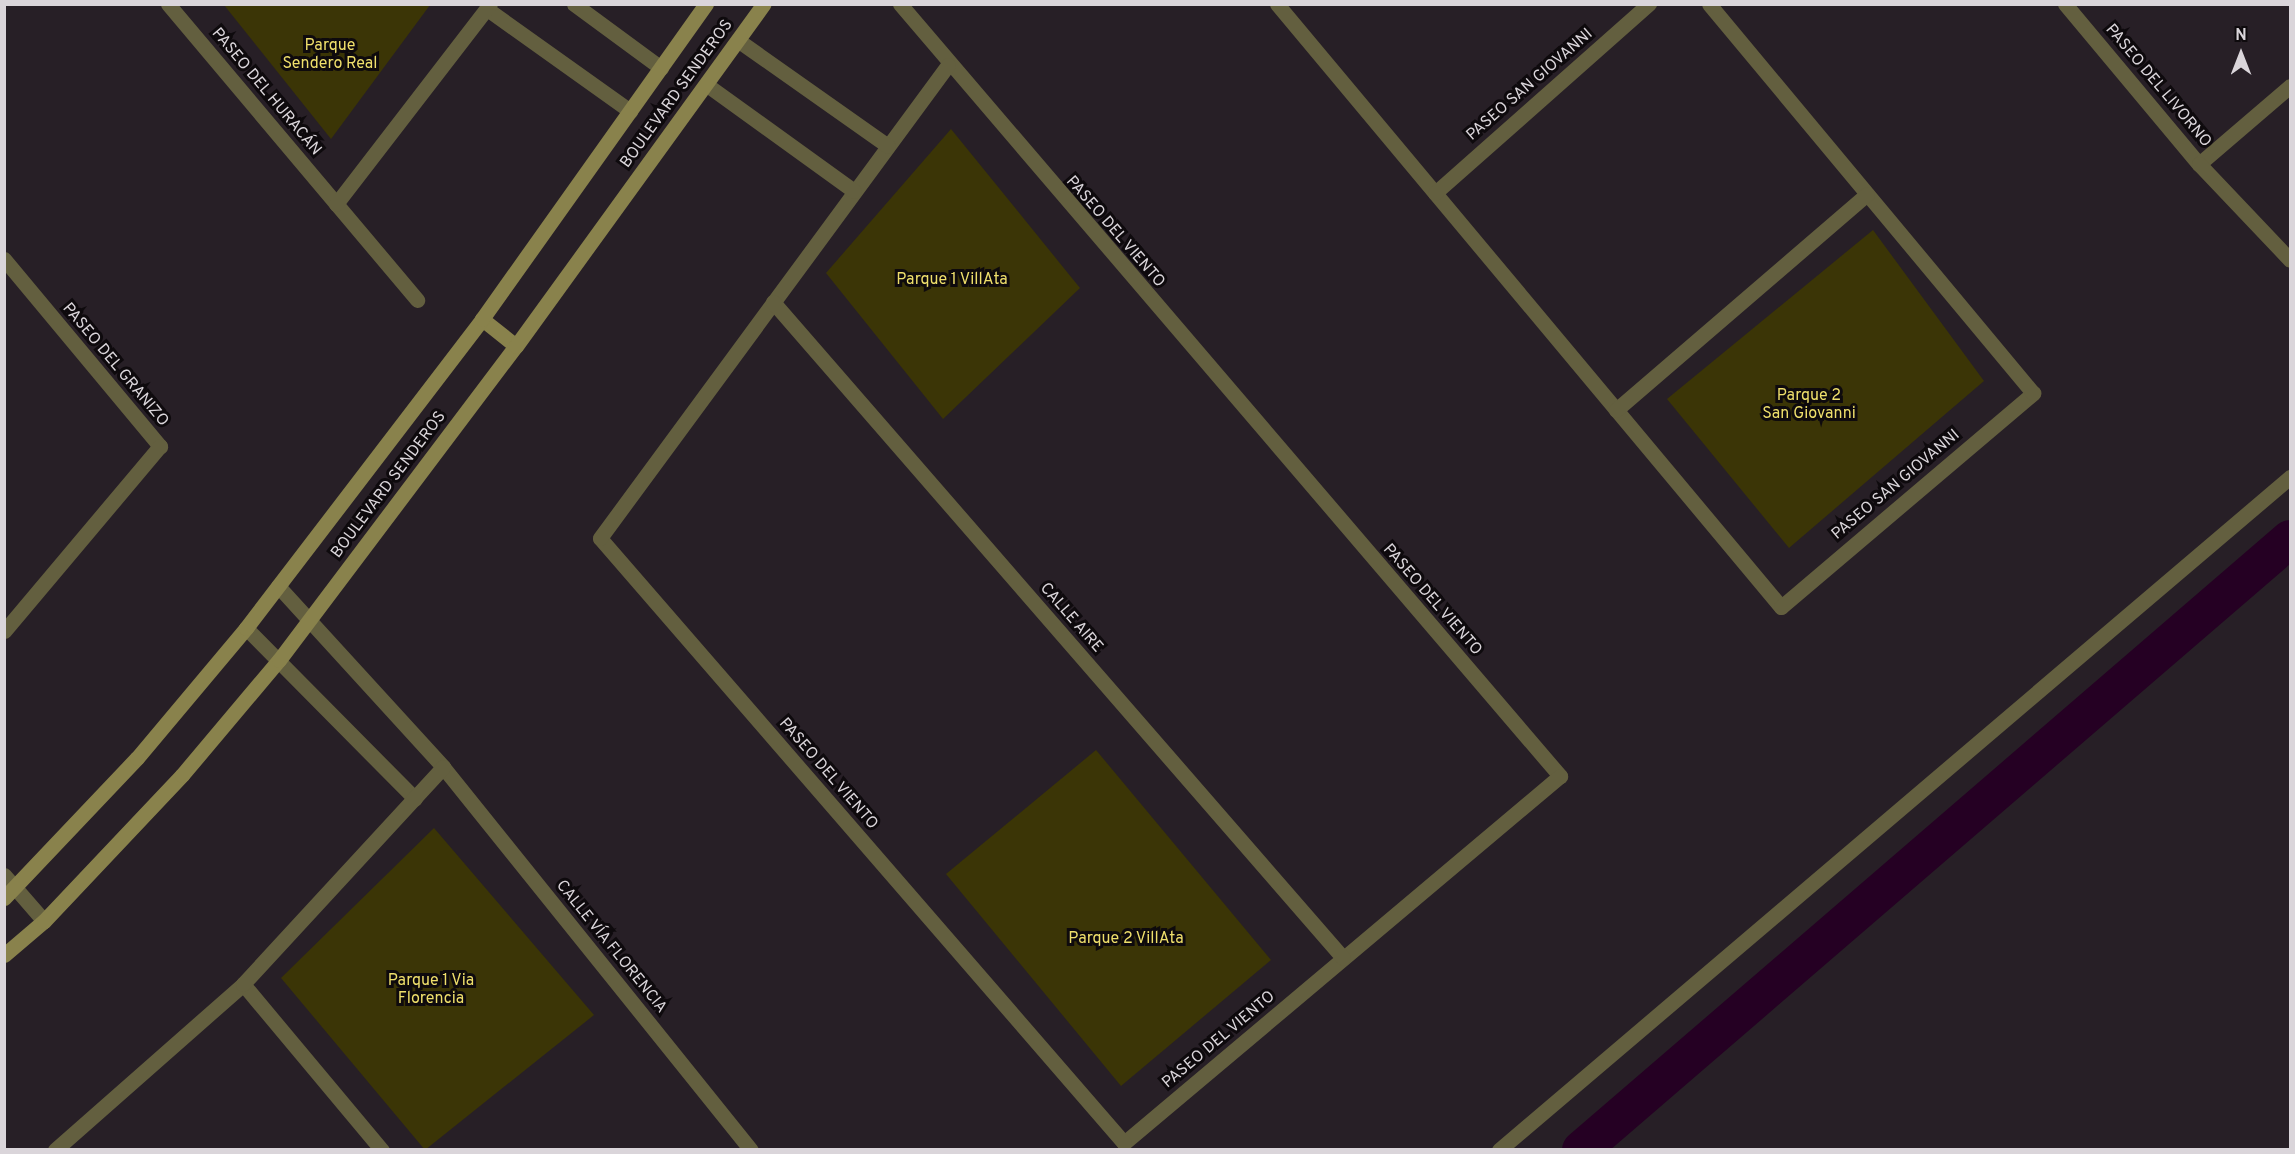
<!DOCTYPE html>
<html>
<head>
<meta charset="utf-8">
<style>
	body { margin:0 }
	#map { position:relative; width:2295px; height:1154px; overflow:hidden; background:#271f26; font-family:Overpass,sans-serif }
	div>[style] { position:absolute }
	.green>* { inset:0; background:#3b3506 }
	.canal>* { height:38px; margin:-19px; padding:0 19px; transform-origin:19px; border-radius:19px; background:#250023 }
	.street>* { height:15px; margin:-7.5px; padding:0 7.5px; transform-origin:7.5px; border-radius:7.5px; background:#635f3f }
	.secondary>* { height:15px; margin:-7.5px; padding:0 7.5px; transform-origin:7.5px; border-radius:7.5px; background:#89824c }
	span { translate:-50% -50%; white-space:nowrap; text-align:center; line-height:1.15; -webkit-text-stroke:6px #0e0a0d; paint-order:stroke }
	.park-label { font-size:16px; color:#efdf6b }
	.street-label { font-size:16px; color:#dad5da }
	.frame { position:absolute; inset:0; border:6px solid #dad5da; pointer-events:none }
	.north { position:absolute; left:2211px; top:24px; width:60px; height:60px; -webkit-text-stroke:4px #0e0a0d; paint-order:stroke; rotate:0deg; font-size:16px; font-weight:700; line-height:24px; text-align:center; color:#dad5da }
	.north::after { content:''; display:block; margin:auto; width:21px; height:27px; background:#dad5da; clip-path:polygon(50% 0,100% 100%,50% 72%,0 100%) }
</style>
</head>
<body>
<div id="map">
	<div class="green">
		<i style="clip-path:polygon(224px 5px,430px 5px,331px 139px)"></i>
		<i style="clip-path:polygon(951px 129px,1080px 288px,943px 419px,826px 273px)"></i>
		<i style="clip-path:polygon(1873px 230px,1984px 381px,1789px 548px,1667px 399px)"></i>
		<i style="clip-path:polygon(1096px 750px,1271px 960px,1121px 1086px,946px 874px)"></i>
		<i style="clip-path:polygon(434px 828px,594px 1015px,425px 1150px,281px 978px)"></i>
	</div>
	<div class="canal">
		<i style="left:1581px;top:1150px;width:936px;rotate:-40.75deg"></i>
	</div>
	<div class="street">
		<i style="left:168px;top:4px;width:387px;rotate:49.9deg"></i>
		<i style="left:574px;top:4px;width:108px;rotate:36.3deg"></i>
		<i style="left:900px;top:4px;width:1016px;rotate:49.47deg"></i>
		<i style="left:1560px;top:776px;width:570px;rotate:139.91deg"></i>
		<i style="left:1124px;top:1143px;width:800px;rotate:-130.9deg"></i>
		<i style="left:600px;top:538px;width:587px;rotate:-53.66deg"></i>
		<i style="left:1277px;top:4px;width:786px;rotate:50.11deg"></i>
		<i style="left:1781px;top:607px;width:331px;rotate:-40.3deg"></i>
		<i style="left:2033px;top:393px;width:506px;rotate:-129.79deg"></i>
		<i style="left:2065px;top:4px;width:209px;rotate:50.1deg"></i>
		<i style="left:2199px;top:164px;width:120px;rotate:-40.6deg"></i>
		<i style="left:487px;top:9px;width:176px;rotate:35.5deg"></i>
		<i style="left:739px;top:41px;width:182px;rotate:35.2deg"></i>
		<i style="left:707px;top:85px;width:181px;rotate:35.8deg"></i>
		<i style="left:2199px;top:164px;width:132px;rotate:46.5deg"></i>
		<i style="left:1435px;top:193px;width:286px;rotate:-41.5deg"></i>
		<i style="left:336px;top:204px;width:252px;rotate:-52.4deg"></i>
		<i style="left:4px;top:259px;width:244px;rotate:50.2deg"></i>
		<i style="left:160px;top:446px;width:242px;rotate:130.1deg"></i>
		<i style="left:773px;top:302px;width:869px;rotate:49.01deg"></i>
		<i style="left:1616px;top:410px;width:331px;rotate:-40.7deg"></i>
		<i style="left:278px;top:586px;width:245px;rotate:47.6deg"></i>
		<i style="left:443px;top:767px;width:491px;rotate:51.2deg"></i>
		<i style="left:246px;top:628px;width:240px;rotate:45.3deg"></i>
		<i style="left:4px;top:875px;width:61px;rotate:49deg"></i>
		<i style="left:243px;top:984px;width:217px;rotate:50.1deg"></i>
		<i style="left:55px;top:1150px;width:251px;rotate:-41.4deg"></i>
		<i style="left:243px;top:984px;width:295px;rotate:-47.3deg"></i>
		<i style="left:1499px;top:1150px;width:1039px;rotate:-40.39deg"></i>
	</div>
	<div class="secondary">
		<i style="left:482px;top:319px;width:43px;rotate:38.5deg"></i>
		<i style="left:4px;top:898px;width:193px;rotate:-46.5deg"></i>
		<i style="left:137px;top:758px;width:170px;rotate:-50deg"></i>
		<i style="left:246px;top:628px;width:389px;rotate:-52.6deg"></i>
		<i style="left:482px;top:319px;width:387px;rotate:-54.6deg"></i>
		<i style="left:4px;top:955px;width:52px;rotate:-40.4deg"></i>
		<i style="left:44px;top:921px;width:201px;rotate:-46.6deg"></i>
		<i style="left:182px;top:775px;width:150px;rotate:-49.9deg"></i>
		<i style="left:279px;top:660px;width:393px;rotate:-53deg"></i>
		<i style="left:516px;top:346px;width:422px;rotate:-54.1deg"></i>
	</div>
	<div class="park-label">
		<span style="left:330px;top:55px">Parque<br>Sendero Real</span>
		<span style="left:952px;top:280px">Parque 1 VillAta</span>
		<span style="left:1809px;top:405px">Parque 2<br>San Giovanni</span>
		<span style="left:1126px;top:939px">Parque 2 VillAta</span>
		<span style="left:431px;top:990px">Parque 1 Via<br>Florencia</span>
	</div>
	<div class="street-label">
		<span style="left:1530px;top:85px;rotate:-41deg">PASEO SAN GIOVANNI</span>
		<span style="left:2158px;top:86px;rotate:50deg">PASEO DEL LIVORNO</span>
		<span style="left:266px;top:92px;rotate:50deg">PASEO DEL HURACÁN</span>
		<span style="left:677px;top:94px;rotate:-54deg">BOULEVARD SENDEROS</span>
		<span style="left:1115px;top:232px;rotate:49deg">PASEO DEL VIENTO</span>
		<span style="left:115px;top:365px;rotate:50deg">PASEO DEL GRANIZO</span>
		<span style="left:389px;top:485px;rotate:-53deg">BOULEVARD SENDEROS</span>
		<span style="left:1896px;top:485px;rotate:-40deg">PASEO SAN GIOVANNI</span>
		<span style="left:1432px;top:600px;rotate:49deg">PASEO DEL VIENTO</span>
		<span style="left:1071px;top:618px;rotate:49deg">CALLE AIRE</span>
		<span style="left:828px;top:774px;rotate:49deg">PASEO DEL VIENTO</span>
		<span style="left:611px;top:947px;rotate:51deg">CALLE VÍA FLORENCIA</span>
		<span style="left:1219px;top:1040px;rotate:-40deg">PASEO DEL VIENTO</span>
	</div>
	<div class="frame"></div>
	<div class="north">N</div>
</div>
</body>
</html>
